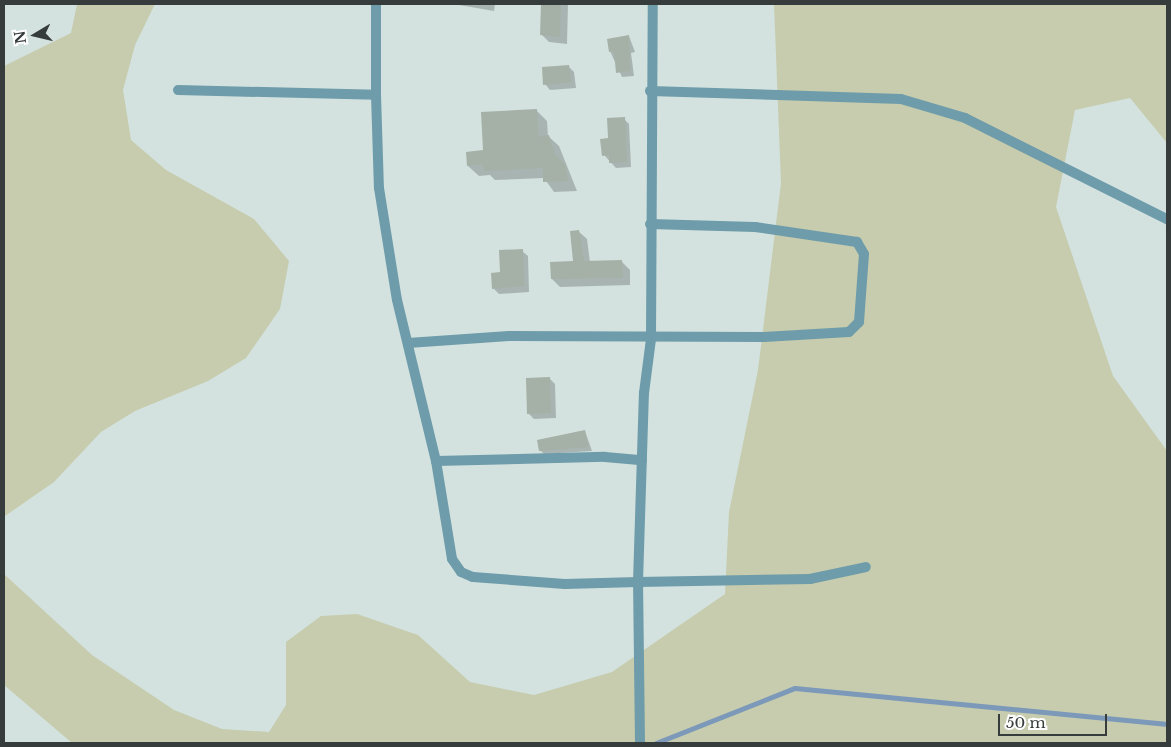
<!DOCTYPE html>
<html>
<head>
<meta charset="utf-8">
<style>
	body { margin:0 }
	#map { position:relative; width:1171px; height:747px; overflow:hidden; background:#d3e2df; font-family:"Libre Baskerville",serif }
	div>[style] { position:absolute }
	.green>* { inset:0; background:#c6ccad }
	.shadow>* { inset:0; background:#0003 }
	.stream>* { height:4.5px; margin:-2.25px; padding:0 2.25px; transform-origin:2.25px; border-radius:2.25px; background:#7c99ba }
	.building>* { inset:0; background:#a5b0a7 }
	.minor>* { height:10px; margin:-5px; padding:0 5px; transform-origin:5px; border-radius:5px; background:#6e9caa }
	span { translate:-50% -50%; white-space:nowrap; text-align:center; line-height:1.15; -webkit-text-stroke:4px #fff; paint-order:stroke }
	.frame { position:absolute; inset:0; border:5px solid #363c3b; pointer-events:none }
	.north { position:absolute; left:10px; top:10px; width:50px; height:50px; -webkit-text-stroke:4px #fff; paint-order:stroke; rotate:261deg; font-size:14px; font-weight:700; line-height:20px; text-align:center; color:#363c3b }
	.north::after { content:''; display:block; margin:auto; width:18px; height:22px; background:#363c3b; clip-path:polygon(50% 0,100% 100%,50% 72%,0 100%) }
	.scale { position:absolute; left:998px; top:714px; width:109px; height:22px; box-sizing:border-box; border:2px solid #363c3b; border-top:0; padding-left:6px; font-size:15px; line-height:18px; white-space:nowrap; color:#363c3b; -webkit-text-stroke:4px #fff; paint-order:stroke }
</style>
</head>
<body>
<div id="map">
	<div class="green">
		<i style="clip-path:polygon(77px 4px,155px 4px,135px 45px,123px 90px,131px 140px,166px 170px,254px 219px,289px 261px,280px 309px,246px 358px,208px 381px,135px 411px,101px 432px,54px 482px,5px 516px,4px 566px,4px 66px,71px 33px)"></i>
		<i style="clip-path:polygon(774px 4px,1167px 4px,1167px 143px,1130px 98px,1075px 110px,1056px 207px,1113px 376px,1167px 451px,1167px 743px,72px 743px,4px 685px,4px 574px,92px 655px,174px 710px,222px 729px,269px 732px,286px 705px,286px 642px,321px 616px,357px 614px,418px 635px,470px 682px,534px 695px,612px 672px,725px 594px,729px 512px,758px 370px,781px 183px)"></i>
	</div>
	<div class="shadow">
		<i style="clip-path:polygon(453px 4px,495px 4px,494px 11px)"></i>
		<i style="clip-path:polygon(543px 4px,568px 4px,567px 44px,549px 42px,542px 35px)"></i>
		<i style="clip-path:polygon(629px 36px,635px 52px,631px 53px,634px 76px,622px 77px,610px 51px)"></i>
		<i style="clip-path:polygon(569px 67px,574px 72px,576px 88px,550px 90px,545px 84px)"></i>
		<i style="clip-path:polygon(536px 110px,547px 121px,548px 136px,559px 146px,577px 191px,554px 192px,544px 178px,495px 180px,490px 175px,479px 176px,468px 166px)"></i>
		<i style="clip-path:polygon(624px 119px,629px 124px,631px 167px,616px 168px,604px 155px)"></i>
		<i style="clip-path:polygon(578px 231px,587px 239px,590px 262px,622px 262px,630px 270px,630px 285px,560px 287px,552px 279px,574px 263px)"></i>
		<i style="clip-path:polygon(522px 251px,528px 256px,529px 292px,499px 294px,493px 288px)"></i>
		<i style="clip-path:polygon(550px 379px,555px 384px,556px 418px,534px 419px,528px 413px)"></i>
		<i style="clip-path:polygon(585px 431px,592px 451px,544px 454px,540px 450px)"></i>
	</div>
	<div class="stream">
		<i style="left:656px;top:743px;width:149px;rotate:-21.6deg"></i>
		<i style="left:795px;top:688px;width:374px;rotate:5.5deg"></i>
	</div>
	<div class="building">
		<i style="clip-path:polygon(541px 4px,561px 4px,560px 37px,540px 35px)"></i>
		<i style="clip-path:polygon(629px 35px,630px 71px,616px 73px,614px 51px,609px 52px,607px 39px)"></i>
		<i style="clip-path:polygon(569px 65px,571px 82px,543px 85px,542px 67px)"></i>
		<i style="clip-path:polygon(537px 109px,538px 137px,549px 135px,555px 155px,565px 164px,568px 181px,543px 182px,543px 168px,484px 171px,483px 164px,467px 166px,466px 152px,483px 150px,481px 112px)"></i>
		<i style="clip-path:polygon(625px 117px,627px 162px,609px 163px,609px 155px,602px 156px,600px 139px,608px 138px,607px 118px)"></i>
		<i style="clip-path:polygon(579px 230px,584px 261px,622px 260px,623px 278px,551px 279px,550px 262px,573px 261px,570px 231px)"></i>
		<i style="clip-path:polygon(523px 249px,524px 286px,492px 289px,491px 273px,500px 272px,499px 250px)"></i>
		<i style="clip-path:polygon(550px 377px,551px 413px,527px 414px,526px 378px)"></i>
		<i style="clip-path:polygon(585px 430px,588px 447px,539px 451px,537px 440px)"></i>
	</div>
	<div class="minor">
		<i style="left:178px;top:90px;width:198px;rotate:1.4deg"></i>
		<i style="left:376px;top:95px;width:91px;rotate:-90deg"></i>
		<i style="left:650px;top:91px;width:251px;rotate:1.8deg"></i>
		<i style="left:901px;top:99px;width:67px;rotate:16.5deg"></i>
		<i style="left:965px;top:118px;width:226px;rotate:26.6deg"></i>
		<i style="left:376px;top:95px;width:93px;rotate:88.2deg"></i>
		<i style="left:379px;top:188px;width:113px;rotate:80.9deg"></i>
		<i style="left:397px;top:300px;width:166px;rotate:76.4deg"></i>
		<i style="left:436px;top:461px;width:99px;rotate:80.7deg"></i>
		<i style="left:452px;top:559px;width:16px;rotate:55deg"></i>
		<i style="left:461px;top:572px;width:13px;rotate:23deg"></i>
		<i style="left:473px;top:577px;width:92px;rotate:4.4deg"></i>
		<i style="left:565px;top:584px;width:73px;rotate:-1.6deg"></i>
		<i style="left:638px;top:582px;width:189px;rotate:-88.2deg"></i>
		<i style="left:644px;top:393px;width:54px;rotate:-82.6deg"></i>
		<i style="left:651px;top:339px;width:335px;rotate:-89.7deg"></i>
		<i style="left:408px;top:343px;width:101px;rotate:-4deg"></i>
		<i style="left:509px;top:336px;width:255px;rotate:0.2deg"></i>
		<i style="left:764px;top:337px;width:85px;rotate:-3.4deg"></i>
		<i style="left:849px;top:332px;width:14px;rotate:-45deg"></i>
		<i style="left:859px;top:322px;width:68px;rotate:-85.8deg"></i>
		<i style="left:864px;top:254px;width:14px;rotate:-120deg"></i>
		<i style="left:857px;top:242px;width:103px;rotate:-171.6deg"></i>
		<i style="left:755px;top:227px;width:105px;rotate:-178.4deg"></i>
		<i style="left:436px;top:461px;width:169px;rotate:-1.4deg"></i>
		<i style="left:605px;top:457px;width:37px;rotate:5deg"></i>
		<i style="left:640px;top:743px;width:161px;rotate:-90.7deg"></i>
		<i style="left:638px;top:582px;width:172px;rotate:-1deg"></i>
		<i style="left:810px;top:579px;width:57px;rotate:-12.1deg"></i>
	</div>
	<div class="frame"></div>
	<div class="north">N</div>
	<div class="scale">50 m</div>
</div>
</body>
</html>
